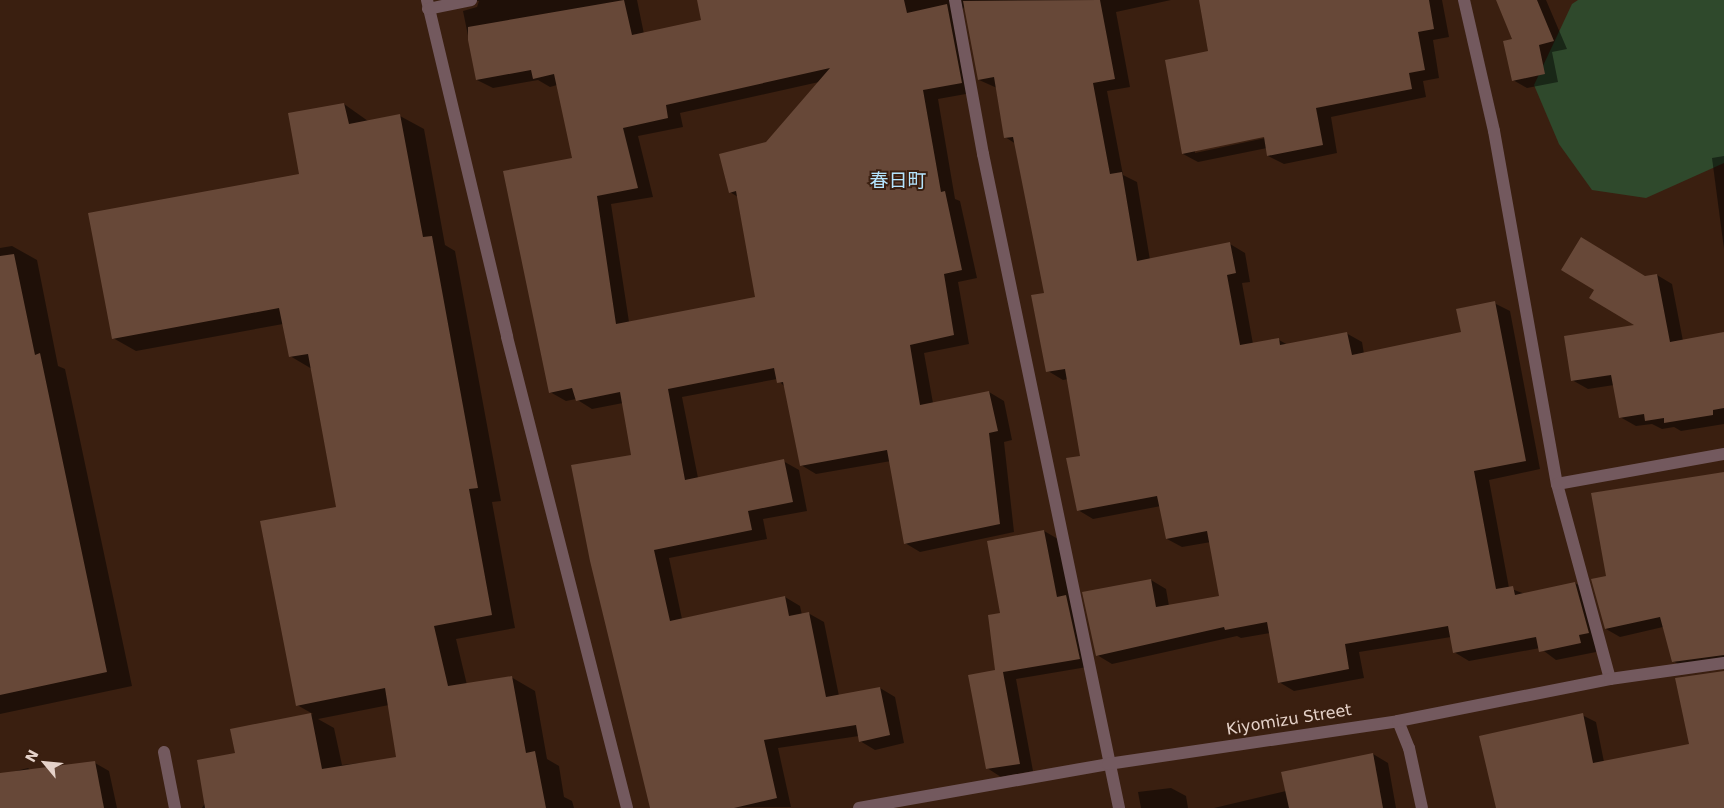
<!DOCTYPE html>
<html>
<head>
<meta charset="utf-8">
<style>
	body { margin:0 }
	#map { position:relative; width:1724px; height:808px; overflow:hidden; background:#3a1f10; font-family:"DejaVu Sans","Noto Sans JP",sans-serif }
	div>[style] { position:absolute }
	.green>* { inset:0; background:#2f492c }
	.shadow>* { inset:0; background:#0007 }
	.building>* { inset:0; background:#674838 }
	.minor>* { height:12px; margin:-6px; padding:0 6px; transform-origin:6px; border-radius:6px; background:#73595e }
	span { translate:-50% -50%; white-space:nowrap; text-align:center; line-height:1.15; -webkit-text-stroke:4px #3a1f10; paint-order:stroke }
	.street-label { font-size:16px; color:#e5d2c9 }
	.quarter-label { font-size:19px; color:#b4e4fd }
	.north { position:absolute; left:20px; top:738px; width:50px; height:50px; -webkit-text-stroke:4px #3a1f10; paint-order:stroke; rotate:298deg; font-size:14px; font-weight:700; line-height:20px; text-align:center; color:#e5d2c9 }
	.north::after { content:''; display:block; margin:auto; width:18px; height:22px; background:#e5d2c9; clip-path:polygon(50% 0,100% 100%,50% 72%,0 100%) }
</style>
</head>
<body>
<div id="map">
	<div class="green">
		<i style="clip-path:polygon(1578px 0,1724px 0,1724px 163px,1646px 198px,1592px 190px,1559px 144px,1534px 85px,1572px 4px)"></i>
	</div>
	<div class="shadow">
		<i style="clip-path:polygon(evenodd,469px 0,637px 0,644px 34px,703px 21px,698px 0,1171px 0,1116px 12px,1130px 87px,1107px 91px,1123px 175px,1137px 182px,1150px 260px,1230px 244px,1245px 253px,1250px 282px,1242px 283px,1253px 344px,1279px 340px,1288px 345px,1346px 333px,1362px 342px,1364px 354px,1462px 333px,1494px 303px,1510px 311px,1540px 469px,1489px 480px,1509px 588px,1525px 594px,1575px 583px,1590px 592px,1596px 652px,1556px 660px,1540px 648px,1469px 661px,1454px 652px,1451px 637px,1359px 652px,1364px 678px,1294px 691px,1279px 682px,1270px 633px,1241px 638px,1237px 636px,1112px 664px,1097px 655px,1151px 580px,1166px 589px,1169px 606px,1220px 597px,1211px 542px,1182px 547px,1167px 539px,1161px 506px,1093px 519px,1078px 510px,1081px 457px,1068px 379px,1063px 380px,1048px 371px,1045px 294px,1016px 144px,1005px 137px,997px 88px,979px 80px,965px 5px,962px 11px,977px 92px,938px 99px,955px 199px,960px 201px,977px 278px,958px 282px,969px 344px,924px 353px,933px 403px,989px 392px,1004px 401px,1012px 440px,1004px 442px,1014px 532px,920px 552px,905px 543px,891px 461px,816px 474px,801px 465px,785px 387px,777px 379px,682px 397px,698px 478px,783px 461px,799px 470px,807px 511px,763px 519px,767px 539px,669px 558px,682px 619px,785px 597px,800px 606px,802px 615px,808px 613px,824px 622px,839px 696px,880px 688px,895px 697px,904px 743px,875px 750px,860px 741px,859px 736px,778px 748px,791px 807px,651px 808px,632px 456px,623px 403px,592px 409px,576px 399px,566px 401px,550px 392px,573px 159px,557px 85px,550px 87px,538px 80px,493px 88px,477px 80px,463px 11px,477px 7px,479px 1px,469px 0,819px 82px,730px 192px,738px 197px,756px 298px,629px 322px,611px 204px,653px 197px,638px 136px,683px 127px,680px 113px,819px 82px)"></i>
		<i style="clip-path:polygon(evenodd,1200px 0,1442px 0,1449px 37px,1433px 40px,1439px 78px,1423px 81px,1426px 97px,1331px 117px,1337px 153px,1284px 164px,1268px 156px,1267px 148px,1198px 162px,1183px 154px,1209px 52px,1200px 0,1269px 134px,1270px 137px,1195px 153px,1195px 150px,1269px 134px)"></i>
		<i style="clip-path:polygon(1497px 0,1546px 0,1567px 49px,1552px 52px,1558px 82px,1527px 88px,1513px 80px,1514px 40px)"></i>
		<i style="clip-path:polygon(evenodd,344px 104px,368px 121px,400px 116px,424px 129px,445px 245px,455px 251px,501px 501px,492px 502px,515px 628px,456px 639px,467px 685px,511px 677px,535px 691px,547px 759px,559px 766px,564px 797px,572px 801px,574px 808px,202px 808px,236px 754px,231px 730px,313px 714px,297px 705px,261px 522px,338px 508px,312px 369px,290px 356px,283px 324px,136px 351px,113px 338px,300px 175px,344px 104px,389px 705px,398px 759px,342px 765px,334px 728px,318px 719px,389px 705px)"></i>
		<i style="clip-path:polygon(1724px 156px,1724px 249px,1712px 158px)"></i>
		<i style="clip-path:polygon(12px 246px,37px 260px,58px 366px,65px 369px,132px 686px,0 714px,0 248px)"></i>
		<i style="clip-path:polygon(1657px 275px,1672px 284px,1683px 341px,1724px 333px,1724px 424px,1681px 431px,1674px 427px,1662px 429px,1652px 424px,1636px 426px,1620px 417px,1614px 385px,1588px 389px,1572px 380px,1638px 326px,1646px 277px)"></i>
		<i style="clip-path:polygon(1724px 473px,1724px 664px,1687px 669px,1673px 661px,1663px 627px,1620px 637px,1606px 629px,1607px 576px)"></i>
		<i style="clip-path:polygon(1044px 531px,1058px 539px,1093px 666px,1016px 679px,1033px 771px,1001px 777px,987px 768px,1001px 614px)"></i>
		<i style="clip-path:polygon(1724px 672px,1724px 808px,1497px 808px,1582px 715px,1596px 722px,1604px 762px,1690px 745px)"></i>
		<i style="clip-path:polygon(1373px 754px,1388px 763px,1396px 808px,1214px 808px,1286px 791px)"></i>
		<i style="clip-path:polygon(95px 763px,109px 771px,117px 808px,0 808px,0 775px,28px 768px,32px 771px,65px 765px,71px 768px)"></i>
		<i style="clip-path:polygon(1171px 788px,1186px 796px,1188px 808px,1141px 808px,1138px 792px)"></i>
	</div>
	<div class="building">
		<i style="clip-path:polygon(evenodd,624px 0,632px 35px,701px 20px,697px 0,904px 0,907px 13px,947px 4px,962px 83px,923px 90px,941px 192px,945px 191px,962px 270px,944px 274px,954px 335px,910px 345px,920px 405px,989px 391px,998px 431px,989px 433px,1000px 524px,904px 544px,887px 450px,800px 466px,783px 382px,777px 383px,774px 368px,668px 389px,685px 480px,784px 459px,793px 502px,748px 511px,752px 530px,654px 550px,670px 621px,785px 596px,789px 616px,809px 612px,826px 697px,880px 687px,890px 735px,859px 742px,856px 725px,764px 740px,777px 798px,734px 808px,650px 808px,590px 561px,571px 465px,631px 455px,620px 392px,576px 401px,572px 388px,549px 393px,503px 171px,572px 158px,554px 74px,533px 79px,531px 70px,476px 80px,468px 40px,468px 27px,624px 0,830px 68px,766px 142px,719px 154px,729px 193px,736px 191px,755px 297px,616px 324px,597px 196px,638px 188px,623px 128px,668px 118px,666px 105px,830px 68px)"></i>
		<i style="clip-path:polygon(1100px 0,1115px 79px,1093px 83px,1110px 174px,1122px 172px,1137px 261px,1230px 242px,1236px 273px,1227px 275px,1240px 345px,1279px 338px,1280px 345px,1347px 332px,1352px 355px,1461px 332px,1456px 309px,1495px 301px,1526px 461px,1474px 471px,1496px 589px,1513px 586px,1515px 595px,1575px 582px,1589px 633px,1579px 635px,1581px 643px,1539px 652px,1536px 637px,1453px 653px,1448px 626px,1345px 644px,1349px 669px,1278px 683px,1267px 622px,1225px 630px,1224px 627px,1096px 656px,1082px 592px,1151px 579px,1156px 607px,1219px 596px,1207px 531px,1166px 539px,1157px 496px,1077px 511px,1066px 458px,1080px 456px,1065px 369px,1046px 372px,1031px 295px,1044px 293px,1013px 137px,1004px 138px,994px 77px,978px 80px,963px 1px)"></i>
		<i style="clip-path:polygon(1199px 0,1429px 0,1434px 29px,1418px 32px,1425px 70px,1409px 73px,1412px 89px,1316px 108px,1323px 145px,1267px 156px,1264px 137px,1182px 154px,1165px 60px,1208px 51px)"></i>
		<i style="clip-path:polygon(1496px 0,1537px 0,1554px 41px,1539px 45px,1545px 74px,1512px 81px,1503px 41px,1512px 39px)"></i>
		<i style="clip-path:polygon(344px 103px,349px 124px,400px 114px,423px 237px,432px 236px,478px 488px,469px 489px,492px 615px,434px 626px,448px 686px,512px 676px,526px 753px,535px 751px,546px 808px,205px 808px,197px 760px,235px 753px,230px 729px,311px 713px,322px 769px,396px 757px,385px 688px,296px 706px,260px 521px,336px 507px,308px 354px,289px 357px,279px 308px,112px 339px,88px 213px,299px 174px,288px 113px)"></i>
		<i style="clip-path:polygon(1581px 237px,1645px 276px,1657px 274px,1670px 342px,1724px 332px,1724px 408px,1713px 410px,1713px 415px,1664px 423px,1664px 418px,1645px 421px,1644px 414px,1619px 418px,1611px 375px,1571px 381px,1564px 336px,1634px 325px,1589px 298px,1594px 290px,1561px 270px)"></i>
		<i style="clip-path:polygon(14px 254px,35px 355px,40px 353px,107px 672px,0 695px,0 256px)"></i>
		<i style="clip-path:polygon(1724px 472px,1724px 655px,1672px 662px,1660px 617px,1605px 629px,1591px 579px,1606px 576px,1591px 493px)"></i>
		<i style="clip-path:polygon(1044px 530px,1057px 597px,1066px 595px,1080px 659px,1003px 672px,1020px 764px,986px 769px,968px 675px,995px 670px,988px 615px,1000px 613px,987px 541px)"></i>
		<i style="clip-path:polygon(1724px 671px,1724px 808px,1496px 808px,1479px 736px,1583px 713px,1593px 763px,1689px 744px,1675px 678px)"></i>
		<i style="clip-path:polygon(1373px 753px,1383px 808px,1289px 808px,1281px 772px)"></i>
		<i style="clip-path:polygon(95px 761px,104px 808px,0 808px,0 773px)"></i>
	</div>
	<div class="minor">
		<i style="left:427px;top:0;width:346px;rotate:76.6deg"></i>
		<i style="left:507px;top:337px;width:486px;rotate:75.7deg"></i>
		<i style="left:955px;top:0;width:157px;rotate:79.7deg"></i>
		<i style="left:983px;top:154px;width:668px;rotate:78.25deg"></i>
		<i style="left:1464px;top:0;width:134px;rotate:77.1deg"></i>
		<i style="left:1494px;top:131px;width:359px;rotate:79.9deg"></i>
		<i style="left:1557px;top:484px;width:202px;rotate:74.8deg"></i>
		<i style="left:428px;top:9px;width:44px;rotate:-11.8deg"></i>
		<i style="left:1557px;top:484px;width:170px;rotate:-10.2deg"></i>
		<i style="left:1398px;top:721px;width:29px;rotate:68deg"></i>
		<i style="left:1409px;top:748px;width:61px;rotate:77.8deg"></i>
		<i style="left:164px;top:752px;width:57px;rotate:78.9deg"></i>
		<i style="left:859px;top:808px;width:253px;rotate:-10deg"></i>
		<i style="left:1108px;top:764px;width:293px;rotate:-8.4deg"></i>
		<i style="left:1398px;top:721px;width:216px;rotate:-11.2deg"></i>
		<i style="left:1610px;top:679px;width:115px;rotate:-8deg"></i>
	</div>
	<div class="street-label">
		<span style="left:1289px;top:720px;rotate:-9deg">Kiyomizu Street</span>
	</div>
	<div class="quarter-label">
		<span style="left:898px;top:181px">春日町</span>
	</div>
	<div class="north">N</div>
</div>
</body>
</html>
